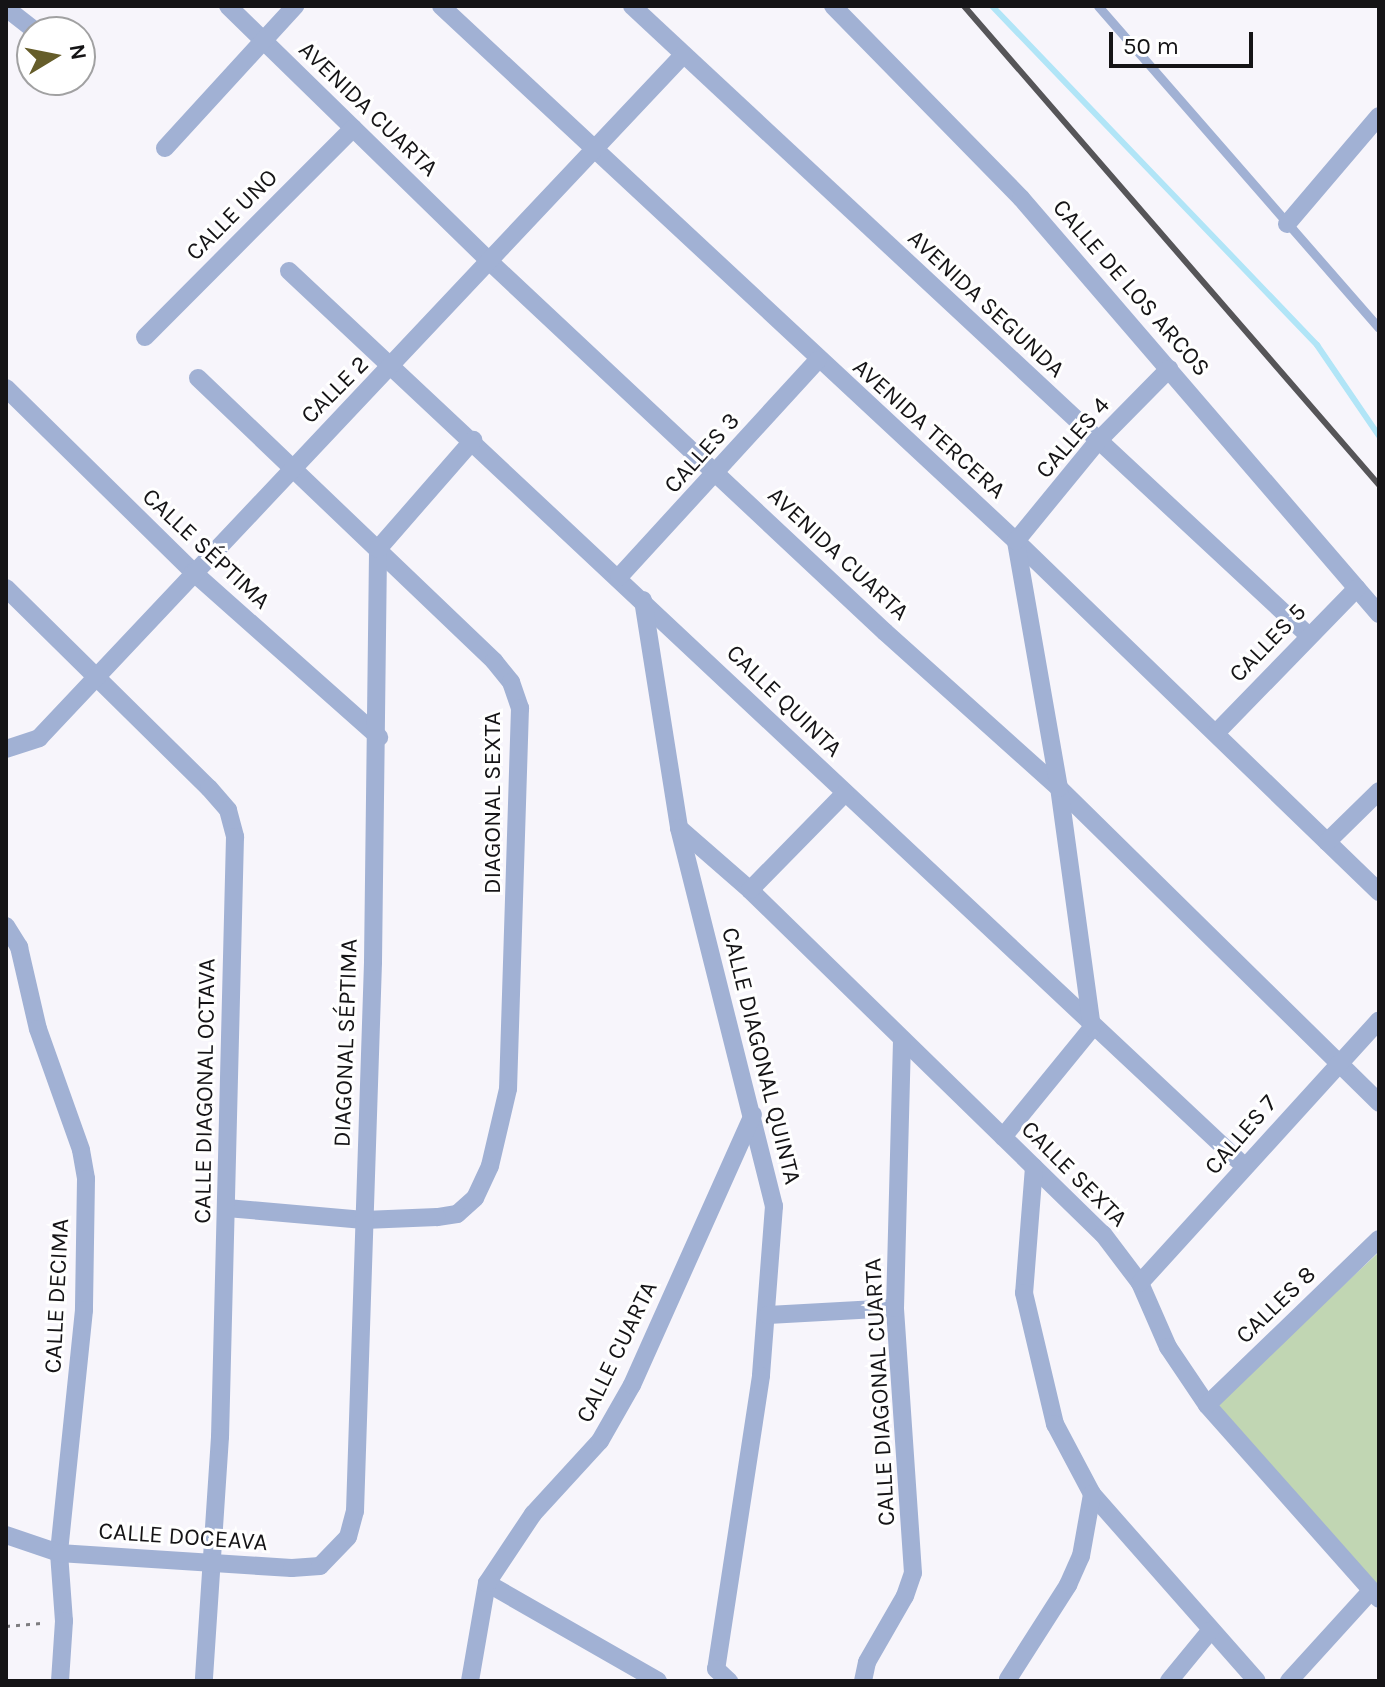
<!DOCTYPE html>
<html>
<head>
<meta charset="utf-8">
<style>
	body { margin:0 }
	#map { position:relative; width:1385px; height:1687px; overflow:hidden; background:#f7f5fb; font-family:Karla,sans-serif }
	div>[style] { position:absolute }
	.green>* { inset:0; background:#c1d6b3 }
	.stream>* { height:6px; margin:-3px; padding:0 3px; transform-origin:3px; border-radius:3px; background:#b1e5f7 }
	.path>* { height:3px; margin-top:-1.5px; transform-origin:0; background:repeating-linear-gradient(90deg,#7e7d80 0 4px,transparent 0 10px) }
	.lane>* { height:9px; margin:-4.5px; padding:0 4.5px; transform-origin:4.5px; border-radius:4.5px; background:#a1b1d4 }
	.street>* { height:18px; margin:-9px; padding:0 9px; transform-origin:9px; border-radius:9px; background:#a1b1d4 }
	.rail>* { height:6px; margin:-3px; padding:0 3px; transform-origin:3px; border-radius:3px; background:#565558 }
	span { translate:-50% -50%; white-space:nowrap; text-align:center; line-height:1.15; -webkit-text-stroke:6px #fff; paint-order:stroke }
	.street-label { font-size:24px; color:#151416 }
	.frame { position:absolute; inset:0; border:8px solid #151416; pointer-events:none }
	.north { position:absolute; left:16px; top:16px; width:80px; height:80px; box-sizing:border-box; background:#fff; border:2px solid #a1a1a2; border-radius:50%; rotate:80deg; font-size:22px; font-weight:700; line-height:32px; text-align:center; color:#151416 }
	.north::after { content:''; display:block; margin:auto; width:28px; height:36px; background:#655d2a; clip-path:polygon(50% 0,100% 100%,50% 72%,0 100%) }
	.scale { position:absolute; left:1109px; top:32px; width:144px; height:36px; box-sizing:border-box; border:4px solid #151416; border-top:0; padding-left:10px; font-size:24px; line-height:28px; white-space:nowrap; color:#151416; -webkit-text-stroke:6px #fff; paint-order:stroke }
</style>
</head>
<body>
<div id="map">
	<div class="green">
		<i style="clip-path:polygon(1379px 1252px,1379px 1590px,1213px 1406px)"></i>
	</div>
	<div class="stream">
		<i style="left:992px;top:6px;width:470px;rotate:46.2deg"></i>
		<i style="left:1317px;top:345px;width:110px;rotate:55.7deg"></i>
	</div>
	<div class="path">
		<i style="left:6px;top:1626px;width:38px;rotate:-5deg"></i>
	</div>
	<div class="lane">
		<i style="left:1098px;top:6px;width:427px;rotate:48.9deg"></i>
	</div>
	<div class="street">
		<i style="left:228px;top:6px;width:366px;rotate:44.3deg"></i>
		<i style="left:490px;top:262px;width:541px;rotate:43.13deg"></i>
		<i style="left:885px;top:632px;width:234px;rotate:41.9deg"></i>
		<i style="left:1059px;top:788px;width:449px;rotate:44.5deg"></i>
		<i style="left:441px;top:6px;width:785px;rotate:42.94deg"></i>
		<i style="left:1016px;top:541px;width:505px;rotate:44.04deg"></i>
		<i style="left:632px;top:6px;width:923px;rotate:42.94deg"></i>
		<i style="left:833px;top:6px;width:269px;rotate:45.6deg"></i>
		<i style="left:1021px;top:198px;width:549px;rotate:49.29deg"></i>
		<i style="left:6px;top:8px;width:39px;rotate:38deg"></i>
		<i style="left:165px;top:148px;width:193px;rotate:-47.5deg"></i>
		<i style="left:1287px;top:224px;width:142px;rotate:-49.6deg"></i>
		<i style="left:289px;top:271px;width:1310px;rotate:43.14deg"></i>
		<i style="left:145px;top:337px;width:295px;rotate:-45.1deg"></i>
		<i style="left:198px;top:378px;width:410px;rotate:43.7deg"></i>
		<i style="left:494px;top:661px;width:27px;rotate:51deg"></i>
		<i style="left:511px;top:682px;width:28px;rotate:71deg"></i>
		<i style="left:520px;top:708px;width:381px;rotate:91.8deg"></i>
		<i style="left:508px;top:1089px;width:79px;rotate:103.2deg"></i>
		<i style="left:490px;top:1166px;width:35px;rotate:115deg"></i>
		<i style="left:475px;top:1198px;width:24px;rotate:138deg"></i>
		<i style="left:457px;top:1214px;width:20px;rotate:171deg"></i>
		<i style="left:437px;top:1217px;width:73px;rotate:177.6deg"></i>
		<i style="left:364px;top:1220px;width:138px;rotate:-175deg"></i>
		<i style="left:6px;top:388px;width:262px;rotate:44.5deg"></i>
		<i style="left:193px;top:572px;width:249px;rotate:41.6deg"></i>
		<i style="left:619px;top:577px;width:294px;rotate:-47.5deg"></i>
		<i style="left:6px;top:588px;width:285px;rotate:44.6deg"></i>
		<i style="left:209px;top:788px;width:29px;rotate:49deg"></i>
		<i style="left:228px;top:810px;width:28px;rotate:75deg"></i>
		<i style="left:235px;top:837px;width:600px;rotate:91.43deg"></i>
		<i style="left:220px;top:1437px;width:245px;rotate:93.8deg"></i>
		<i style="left:643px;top:600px;width:231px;rotate:81deg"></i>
		<i style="left:679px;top:828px;width:390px;rotate:75.9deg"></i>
		<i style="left:774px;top:1206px;width:170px;rotate:94.4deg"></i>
		<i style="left:761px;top:1376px;width:296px;rotate:98.7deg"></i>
		<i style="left:716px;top:1669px;width:18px;rotate:43deg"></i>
		<i style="left:1216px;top:733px;width:202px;rotate:-45.8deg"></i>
		<i style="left:6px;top:749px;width:35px;rotate:-18deg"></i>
		<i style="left:39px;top:738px;width:939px;rotate:-46.68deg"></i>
		<i style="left:679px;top:828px;width:94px;rotate:41.1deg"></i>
		<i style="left:750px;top:890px;width:493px;rotate:44.3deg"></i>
		<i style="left:1103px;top:1234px;width:61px;rotate:52.9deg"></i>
		<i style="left:1140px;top:1283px;width:70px;rotate:66.4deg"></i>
		<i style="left:1168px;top:1347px;width:70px;rotate:56.1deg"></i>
		<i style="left:1207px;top:1405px;width:259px;rotate:48.4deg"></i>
		<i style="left:1327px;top:842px;width:73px;rotate:-44.4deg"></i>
		<i style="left:750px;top:890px;width:136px;rotate:-45.6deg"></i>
		<i style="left:6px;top:926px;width:25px;rotate:58deg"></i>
		<i style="left:19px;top:947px;width:84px;rotate:77deg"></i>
		<i style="left:38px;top:1029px;width:128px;rotate:70.4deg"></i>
		<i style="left:81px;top:1150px;width:29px;rotate:80deg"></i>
		<i style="left:86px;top:1179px;width:131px;rotate:90.9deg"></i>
		<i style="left:84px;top:1310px;width:244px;rotate:95.9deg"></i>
		<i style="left:59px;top:1553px;width:68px;rotate:85.8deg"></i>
		<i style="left:64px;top:1621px;width:60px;rotate:93.8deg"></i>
		<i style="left:1003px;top:1137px;width:141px;rotate:-50.8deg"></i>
		<i style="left:1092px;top:1028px;width:242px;rotate:-97.8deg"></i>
		<i style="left:1059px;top:788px;width:251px;rotate:-99.9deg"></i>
		<i style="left:1016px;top:541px;width:128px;rotate:-50.7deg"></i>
		<i style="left:1097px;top:442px;width:103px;rotate:-45.4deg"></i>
		<i style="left:1034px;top:1167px;width:126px;rotate:94.5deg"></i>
		<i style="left:1024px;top:1293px;width:135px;rotate:76.7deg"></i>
		<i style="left:1055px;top:1424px;width:79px;rotate:62.1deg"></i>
		<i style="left:1092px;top:1494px;width:249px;rotate:48.6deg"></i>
		<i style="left:1140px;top:1283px;width:355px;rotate:-47.7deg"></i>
		<i style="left:768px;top:1315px;width:127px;rotate:-3.2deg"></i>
		<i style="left:1207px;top:1405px;width:239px;rotate:-44deg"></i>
		<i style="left:6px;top:1535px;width:56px;rotate:18.8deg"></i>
		<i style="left:59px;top:1553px;width:233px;rotate:3.7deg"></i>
		<i style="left:292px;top:1568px;width:28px;rotate:-4deg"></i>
		<i style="left:320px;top:1566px;width:40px;rotate:-46deg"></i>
		<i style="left:348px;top:1537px;width:27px;rotate:-75deg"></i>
		<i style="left:355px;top:1511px;width:549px;rotate:-88.12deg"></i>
		<i style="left:373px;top:962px;width:413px;rotate:-89.3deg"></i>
		<i style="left:378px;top:549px;width:145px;rotate:-48.9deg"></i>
		<i style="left:487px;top:1583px;width:197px;rotate:29.8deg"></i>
		<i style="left:1008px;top:1679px;width:112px;rotate:-57.4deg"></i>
		<i style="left:1068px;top:1585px;width:32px;rotate:-66deg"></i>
		<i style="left:1081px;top:1556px;width:63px;rotate:-79.9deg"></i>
		<i style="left:470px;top:1681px;width:99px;rotate:-80.2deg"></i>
		<i style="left:487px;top:1583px;width:83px;rotate:-56.3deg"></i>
		<i style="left:533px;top:1514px;width:99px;rotate:-47.5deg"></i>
		<i style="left:600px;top:1441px;width:64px;rotate:-60.3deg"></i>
		<i style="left:632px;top:1385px;width:296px;rotate:-65.9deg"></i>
		<i style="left:863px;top:1681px;width:19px;rotate:-78deg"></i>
		<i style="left:867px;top:1662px;width:76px;rotate:-60.1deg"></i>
		<i style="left:905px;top:1596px;width:24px;rotate:-71deg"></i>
		<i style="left:913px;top:1573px;width:266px;rotate:-93.9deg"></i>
		<i style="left:895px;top:1308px;width:269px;rotate:-88.5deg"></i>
		<i style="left:1169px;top:1681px;width:65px;rotate:-50.6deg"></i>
		<i style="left:1289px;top:1681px;width:120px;rotate:-47.7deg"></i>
	</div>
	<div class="rail">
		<i style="left:964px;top:6px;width:634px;rotate:49.09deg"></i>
	</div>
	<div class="street-label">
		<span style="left:368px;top:109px;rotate:44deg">AVENIDA CUARTA</span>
		<span style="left:232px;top:215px;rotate:-45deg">CALLE UNO</span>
		<span style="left:1131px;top:288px;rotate:49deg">CALLE DE LOS ARCOS</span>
		<span style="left:986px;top:304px;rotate:43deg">AVENIDA SEGUNDA</span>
		<span style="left:335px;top:390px;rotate:-45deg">CALLE 2</span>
		<span style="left:929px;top:429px;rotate:42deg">AVENIDA TERCERA</span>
		<span style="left:1073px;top:438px;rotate:-49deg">CALLES 4</span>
		<span style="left:702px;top:453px;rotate:-48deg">CALLES 3</span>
		<span style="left:206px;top:549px;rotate:43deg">CALLE SÉPTIMA</span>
		<span style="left:838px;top:554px;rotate:43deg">AVENIDA CUARTA</span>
		<span style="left:1268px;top:643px;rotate:-46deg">CALLES 5</span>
		<span style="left:784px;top:701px;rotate:44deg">CALLE QUINTA</span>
		<span style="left:493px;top:803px;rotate:-90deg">DIAGONAL SEXTA</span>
		<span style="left:346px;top:1043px;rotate:-88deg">DIAGONAL SÉPTIMA</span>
		<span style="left:761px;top:1056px;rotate:76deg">CALLE DIAGONAL QUINTA</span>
		<span style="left:205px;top:1091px;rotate:-89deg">CALLE DIAGONAL OCTAVA</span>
		<span style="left:1241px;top:1135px;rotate:-49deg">CALLES 7</span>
		<span style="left:1074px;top:1174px;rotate:45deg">CALLE SEXTA</span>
		<span style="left:57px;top:1296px;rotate:-87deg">CALLE DECIMA</span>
		<span style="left:1276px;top:1305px;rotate:-44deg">CALLES 8</span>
		<span style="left:617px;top:1352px;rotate:-64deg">CALLE CUARTA</span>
		<span style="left:880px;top:1392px;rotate:-93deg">CALLE DIAGONAL CUARTA</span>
		<span style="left:183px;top:1537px;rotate:4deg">CALLE DOCEAVA</span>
	</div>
	<div class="frame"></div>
	<div class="north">N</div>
	<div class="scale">50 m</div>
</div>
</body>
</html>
